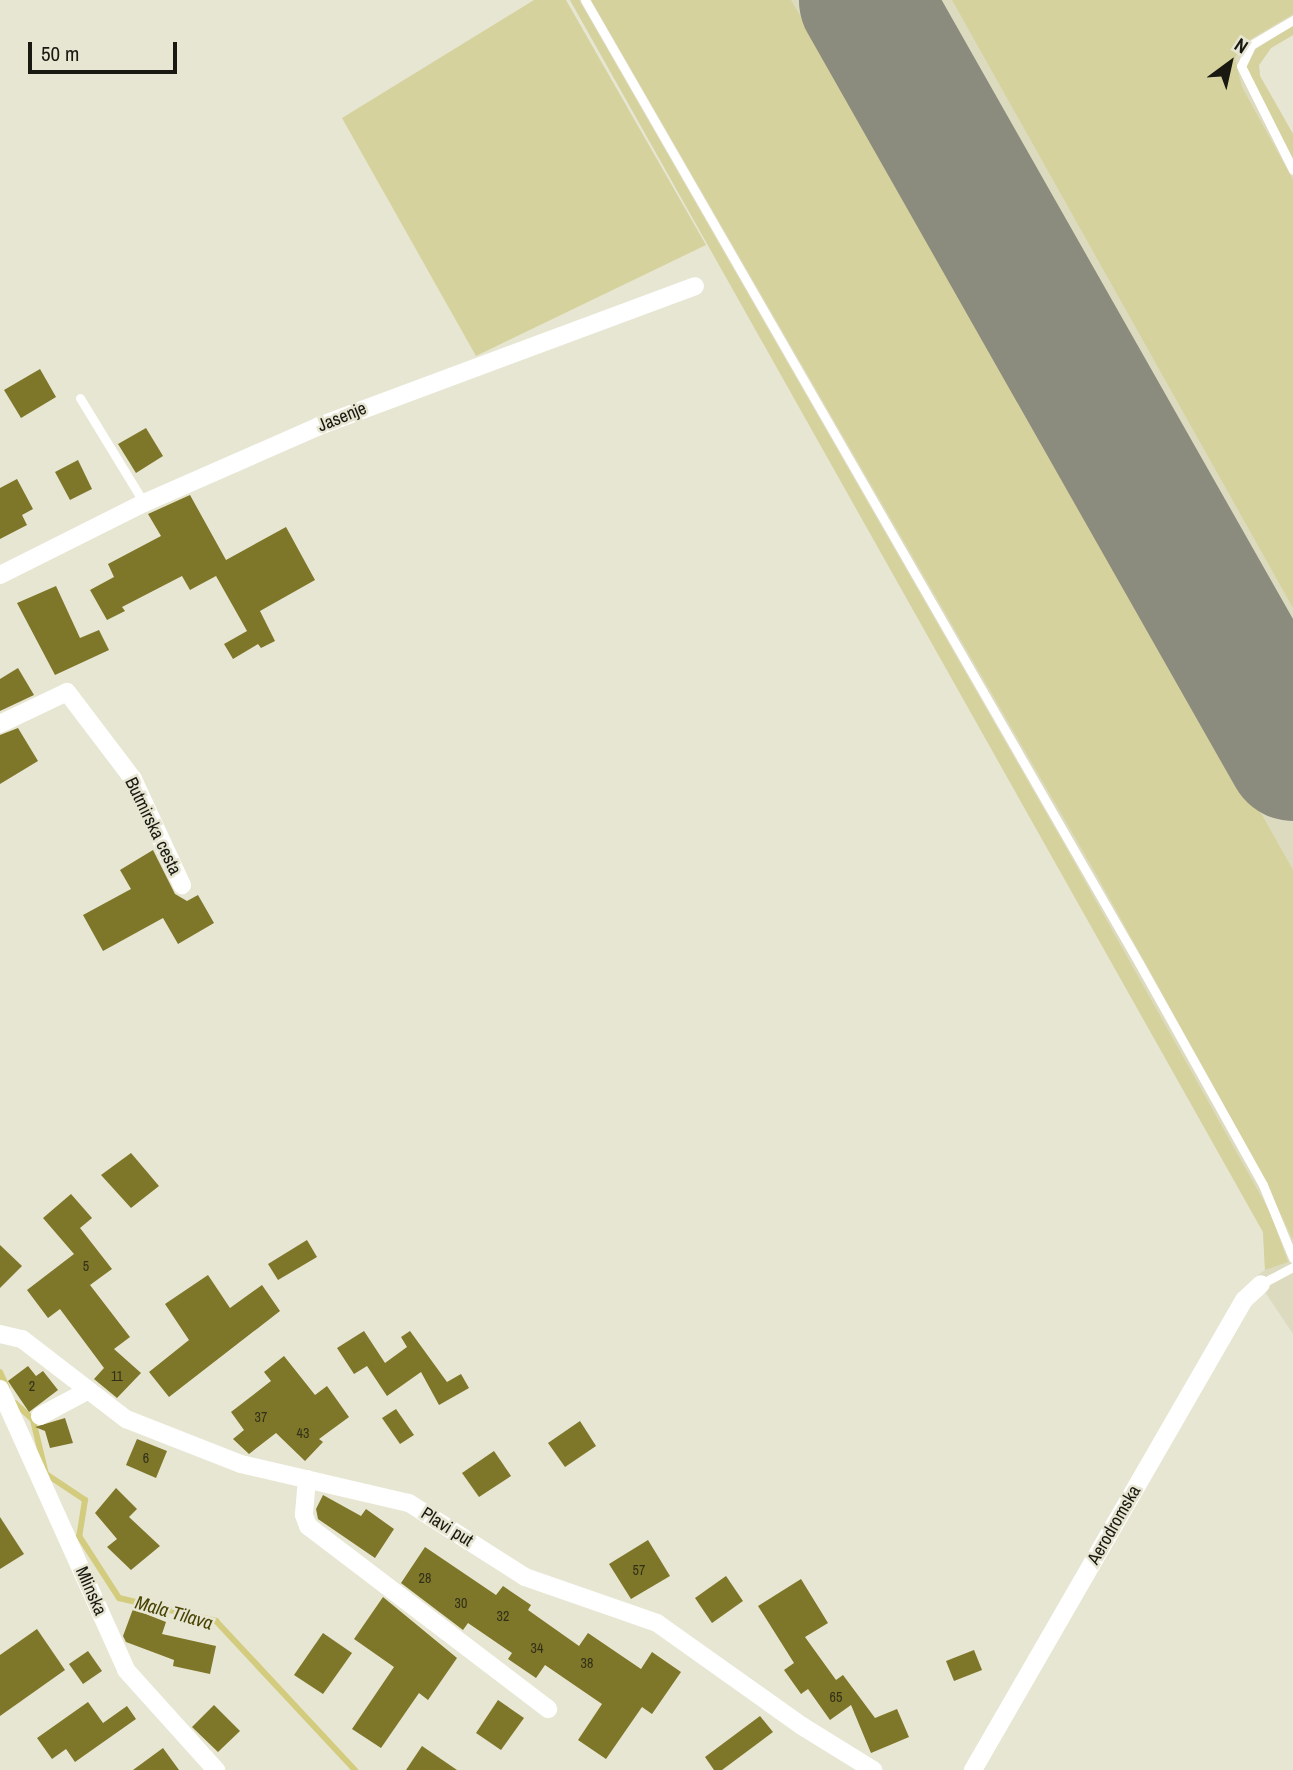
<!DOCTYPE html>
<html>
<head>
<meta charset="utf-8">
<style>
	body { margin:0 }
	#map { position:relative; width:1293px; height:1770px; overflow:hidden; background:#e7e6d2; font-family:"Archivo Narrow",sans-serif }
	div>[style] { position:absolute }
	.built>* { inset:0; background:#dddbbf }
	.green>* { inset:0; background:#d6d29d }
	.stream>* { height:6px; margin:-3px; padding:0 3px; transform-origin:3px; border-radius:3px; background:#d3cc7f }
	.runway>* { height:133px; margin:-66.5px; padding:0 66.5px; transform-origin:66.5px; border-radius:66.5px; background:#8c8c7e }
	.building>* { inset:0; background:#7e7629 }
	.lane>* { height:9px; margin:-4.5px; padding:0 4.5px; transform-origin:4.5px; border-radius:4.5px; background:#fff }
	.street>* { height:18px; margin:-9px; padding:0 9px; transform-origin:9px; border-radius:9px; background:#fff }
	span { translate:-50% -50%; white-space:nowrap; text-align:center; line-height:1.15; -webkit-text-stroke:5px #e7e6d2; paint-order:stroke }
	.number-label { font-size:14px; color:#323018 }
	.number-label span { -webkit-text-stroke-width:0 }
	.street-label { font-size:18px; color:#191912 }
	.water-label { font-size:19px; color:#484203; font-style:italic }
	.north { position:absolute; left:1195px; top:28px; width:70px; height:70px; -webkit-text-stroke:5px #e7e6d2; paint-order:stroke; rotate:33deg; font-size:19px; font-weight:700; line-height:28px; text-align:center; color:#191912 }
	.north::after { content:''; display:block; margin:auto; width:24px; height:32px; background:#191912; clip-path:polygon(50% 0,100% 100%,50% 72%,0 100%) }
	.scale { position:absolute; left:28px; top:42px; width:149px; height:32px; box-sizing:border-box; border:4px solid #191912; border-top:0; padding-left:9px; font-size:21px; line-height:24px; white-space:nowrap; color:#191912; -webkit-text-stroke:5px #e7e6d2; paint-order:stroke }
</style>
</head>
<body>
<div id="map">
	<div class="built">
		<i style="clip-path:polygon(570px 0,1293px 0,1293px 35px,1271px 48px,1259px 65px,1260px 76px,1293px 134px,1293px 1334px,1255px 1277px,1265px 1270px,1263px 1232px)"></i>
	</div>
	<div class="green">
		<i style="clip-path:polygon(534px 0,566px 0,706px 245px,476px 356px,342px 118px)"></i>
		<i style="clip-path:polygon(570px 0,579px 0,1064px 844px,1270px 1212px,1288px 1262px,1265px 1270px,1263px 1232px)"></i>
		<i style="clip-path:polygon(591px 0,791px 0,1136px 590px,1293px 870px,1293px 1240px,1254px 1159px,1092px 867px)"></i>
		<i style="clip-path:polygon(952px 0,1293px 0,1293px 14px,1244px 43px,1235px 58px,1242px 87px,1293px 180px,1293px 608px)"></i>
		<i style="clip-path:polygon(1293px 25px,1293px 35px,1271px 48px,1259px 65px,1260px 76px,1293px 134px,1293px 158px,1246px 68px,1256px 49px)"></i>
	</div>
	<div class="stream">
		<i style="left:0;top:1372px;width:17px;rotate:65deg"></i>
		<i style="left:15px;top:1403px;width:25px;rotate:43deg"></i>
		<i style="left:33px;top:1420px;width:56px;rotate:76.5deg"></i>
		<i style="left:46px;top:1474px;width:47px;rotate:33.7deg"></i>
		<i style="left:85px;top:1500px;width:36px;rotate:99deg"></i>
		<i style="left:79px;top:1536px;width:74px;rotate:57.2deg"></i>
		<i style="left:119px;top:1598px;width:100px;rotate:13.3deg"></i>
		<i style="left:216px;top:1621px;width:204px;rotate:47deg"></i>
	</div>
	<div class="runway">
		<i style="left:865px;top:0;width:867px;rotate:60.42deg"></i>
	</div>
	<div class="building">
		<i style="clip-path:polygon(40px 369px,56px 397px,21px 418px,4px 390px)"></i>
		<i style="clip-path:polygon(146px 428px,163px 456px,136px 473px,118px 444px)"></i>
		<i style="clip-path:polygon(78px 460px,92px 489px,70px 500px,55px 472px)"></i>
		<i style="clip-path:polygon(17px 479px,33px 509px,22px 515px,27px 525px,0 539px,0 488px)"></i>
		<i style="clip-path:polygon(190px 495px,226px 560px,286px 527px,315px 580px,260px 611px,275px 641px,261px 648px,258px 644px,233px 659px,224px 644px,247px 631px,216px 576px,190px 590px,182px 576px,122px 607px,125px 611px,107px 620px,90px 590px,114px 577px,108px 564px,161px 536px,148px 514px)"></i>
		<i style="clip-path:polygon(56px 586px,80px 638px,99px 630px,109px 650px,55px 675px,17px 603px)"></i>
		<i style="clip-path:polygon(18px 668px,34px 695px,0 711px,0 679px)"></i>
		<i style="clip-path:polygon(18px 728px,38px 761px,0 784px,0 735px)"></i>
		<i style="clip-path:polygon(153px 850px,175px 894px,187px 901px,198px 895px,214px 923px,178px 944px,163px 918px,103px 951px,83px 915px,131px 889px,120px 870px)"></i>
		<i style="clip-path:polygon(131px 1153px,159px 1186px,131px 1208px,101px 1175px)"></i>
		<i style="clip-path:polygon(71px 1194px,92px 1218px,80px 1228px,112px 1269px,90px 1285px,130px 1337px,114px 1349px,141px 1373px,117px 1398px,94px 1379px,104px 1368px,60px 1309px,48px 1318px,27px 1290px,74px 1254px,43px 1218px)"></i>
		<i style="clip-path:polygon(307px 1240px,317px 1257px,278px 1280px,268px 1264px)"></i>
		<i style="clip-path:polygon(0 1245px,22px 1266px,0 1288px)"></i>
		<i style="clip-path:polygon(208px 1275px,230px 1308px,262px 1285px,280px 1311px,169px 1397px,149px 1372px,189px 1340px,165px 1304px)"></i>
		<i style="clip-path:polygon(364px 1331px,385px 1363px,407px 1347px,401px 1337px,410px 1331px,447px 1382px,461px 1374px,469px 1388px,439px 1405px,421px 1372px,387px 1396px,367px 1366px,354px 1374px,337px 1348px)"></i>
		<i style="clip-path:polygon(284px 1356px,315px 1395px,327px 1386px,349px 1417px,319px 1439px,323px 1442px,305px 1461px,276px 1433px,249px 1454px,233px 1439px,244px 1430px,231px 1412px,271px 1381px,264px 1372px)"></i>
		<i style="clip-path:polygon(28px 1366px,36px 1376px,43px 1371px,58px 1390px,29px 1412px,8px 1381px)"></i>
		<i style="clip-path:polygon(396px 1409px,414px 1435px,400px 1444px,382px 1418px)"></i>
		<i style="clip-path:polygon(65px 1418px,73px 1443px,50px 1448px,45px 1431px,35px 1427px)"></i>
		<i style="clip-path:polygon(580px 1421px,596px 1446px,565px 1467px,548px 1443px)"></i>
		<i style="clip-path:polygon(137px 1439px,167px 1451px,156px 1478px,126px 1465px)"></i>
		<i style="clip-path:polygon(494px 1451px,511px 1476px,479px 1497px,462px 1473px)"></i>
		<i style="clip-path:polygon(116px 1488px,137px 1509px,129px 1517px,160px 1546px,131px 1570px,107px 1547px,117px 1539px,95px 1513px)"></i>
		<i style="clip-path:polygon(323px 1495px,361px 1516px,366px 1509px,394px 1529px,375px 1558px,318px 1519px,316px 1509px)"></i>
		<i style="clip-path:polygon(0 1517px,24px 1554px,0 1569px)"></i>
		<i style="clip-path:polygon(648px 1540px,670px 1576px,631px 1599px,609px 1564px)"></i>
		<i style="clip-path:polygon(425px 1547px,496px 1595px,503px 1586px,531px 1605px,528px 1610px,579px 1646px,588px 1633px,641px 1669px,652px 1652px,681px 1672px,652px 1714px,642px 1707px,606px 1759px,578px 1740px,602px 1704px,545px 1665px,536px 1678px,508px 1659px,512px 1653px,468px 1623px,463px 1630px,401px 1583px)"></i>
		<i style="clip-path:polygon(726px 1576px,743px 1601px,712px 1623px,695px 1598px)"></i>
		<i style="clip-path:polygon(801px 1579px,828px 1623px,805px 1637px,836px 1680px,843px 1675px,875px 1718px,897px 1709px,909px 1737px,871px 1753px,851px 1705px,830px 1720px,808px 1689px,801px 1694px,784px 1670px,794px 1663px,758px 1606px)"></i>
		<i style="clip-path:polygon(383px 1597px,457px 1658px,428px 1700px,419px 1693px,381px 1748px,352px 1729px,394px 1667px,354px 1639px)"></i>
		<i style="clip-path:polygon(133px 1609px,166px 1622px,162px 1634px,216px 1646px,210px 1674px,173px 1666px,174px 1660px,126px 1642px,123px 1636px)"></i>
		<i style="clip-path:polygon(37px 1629px,65px 1670px,0 1716px,0 1655px)"></i>
		<i style="clip-path:polygon(323px 1633px,352px 1653px,323px 1694px,294px 1675px)"></i>
		<i style="clip-path:polygon(974px 1650px,982px 1670px,954px 1681px,946px 1661px)"></i>
		<i style="clip-path:polygon(88px 1651px,102px 1671px,83px 1684px,69px 1664px)"></i>
		<i style="clip-path:polygon(498px 1700px,524px 1718px,501px 1750px,476px 1733px)"></i>
		<i style="clip-path:polygon(88px 1702px,103px 1723px,127px 1706px,136px 1719px,75px 1762px,66px 1749px,52px 1759px,37px 1738px)"></i>
		<i style="clip-path:polygon(214px 1705px,240px 1731px,218px 1752px,192px 1727px)"></i>
		<i style="clip-path:polygon(760px 1716px,773px 1732px,722px 1770px,714px 1770px,705px 1757px)"></i>
		<i style="clip-path:polygon(422px 1746px,457px 1770px,406px 1770px)"></i>
		<i style="clip-path:polygon(163px 1748px,179px 1770px,133px 1770px)"></i>
	</div>
	<div class="lane">
		<i style="left:585px;top:0;width:1111px;rotate:60.09deg"></i>
		<i style="left:1139px;top:963px;width:254px;rotate:60.8deg"></i>
		<i style="left:1263px;top:1185px;width:79px;rotate:67.7deg"></i>
		<i style="left:1293px;top:20px;width:49px;rotate:149.2deg"></i>
		<i style="left:1251px;top:45px;width:23px;rotate:115deg"></i>
		<i style="left:1241px;top:66px;width:116px;rotate:63.4deg"></i>
		<i style="left:80px;top:398px;width:123px;rotate:58.6deg"></i>
		<i style="left:1261px;top:1284px;width:36px;rotate:-28deg"></i>
	</div>
	<div class="street">
		<i style="left:0;top:575px;width:161px;rotate:-26.6deg"></i>
		<i style="left:144px;top:503px;width:191px;rotate:-23.7deg"></i>
		<i style="left:319px;top:426px;width:401px;rotate:-20.4deg"></i>
		<i style="left:0;top:724px;width:74px;rotate:-25.5deg"></i>
		<i style="left:67px;top:692px;width:109px;rotate:52.8deg"></i>
		<i style="left:133px;top:779px;width:117px;rotate:65.2deg"></i>
		<i style="left:0;top:1334px;width:23px;rotate:13deg"></i>
		<i style="left:22px;top:1339px;width:131px;rotate:37.6deg"></i>
		<i style="left:126px;top:1419px;width:123px;rotate:21.4deg"></i>
		<i style="left:241px;top:1464px;width:172px;rotate:13.1deg"></i>
		<i style="left:409px;top:1503px;width:138px;rotate:32.5deg"></i>
		<i style="left:525px;top:1577px;width:140px;rotate:19.2deg"></i>
		<i style="left:657px;top:1623px;width:178px;rotate:35.4deg"></i>
		<i style="left:802px;top:1726px;width:84px;rotate:31.8deg"></i>
		<i style="left:0;top:1389px;width:308px;rotate:65.8deg"></i>
		<i style="left:126px;top:1670px;width:135px;rotate:48deg"></i>
		<i style="left:40px;top:1416px;width:53px;rotate:-28deg"></i>
		<i style="left:307px;top:1479px;width:36px;rotate:95deg"></i>
		<i style="left:304px;top:1515px;width:12px;rotate:70deg"></i>
		<i style="left:308px;top:1526px;width:302px;rotate:37.3deg"></i>
		<i style="left:973px;top:1770px;width:543px;rotate:-60.03deg"></i>
		<i style="left:1244px;top:1300px;width:23px;rotate:-43deg"></i>
	</div>
	<div class="number-label">
		<span style="left:86px;top:1266px">5</span>
		<span style="left:117px;top:1376px">11</span>
		<span style="left:32px;top:1386px">2</span>
		<span style="left:261px;top:1417px">37</span>
		<span style="left:303px;top:1433px">43</span>
		<span style="left:146px;top:1458px">6</span>
		<span style="left:639px;top:1570px">57</span>
		<span style="left:425px;top:1578px">28</span>
		<span style="left:461px;top:1603px">30</span>
		<span style="left:503px;top:1616px">32</span>
		<span style="left:537px;top:1648px">34</span>
		<span style="left:587px;top:1663px">38</span>
		<span style="left:836px;top:1697px">65</span>
	</div>
	<div class="street-label">
		<span style="left:342px;top:417px;rotate:-22deg">Jasenje</span>
		<span style="left:153px;top:826px;rotate:64deg">Butmirska cesta</span>
		<span style="left:1114px;top:1525px;rotate:-60deg">Aerodromska</span>
		<span style="left:447px;top:1527px;rotate:32deg">Plavi put</span>
		<span style="left:91px;top:1591px;rotate:66deg">Mlinska</span>
	</div>
	<div class="water-label">
		<span style="left:174px;top:1613px;rotate:16deg">Mala Tilava</span>
	</div>
	<div class="north">N</div>
	<div class="scale">50 m</div>
</div>
</body>
</html>
